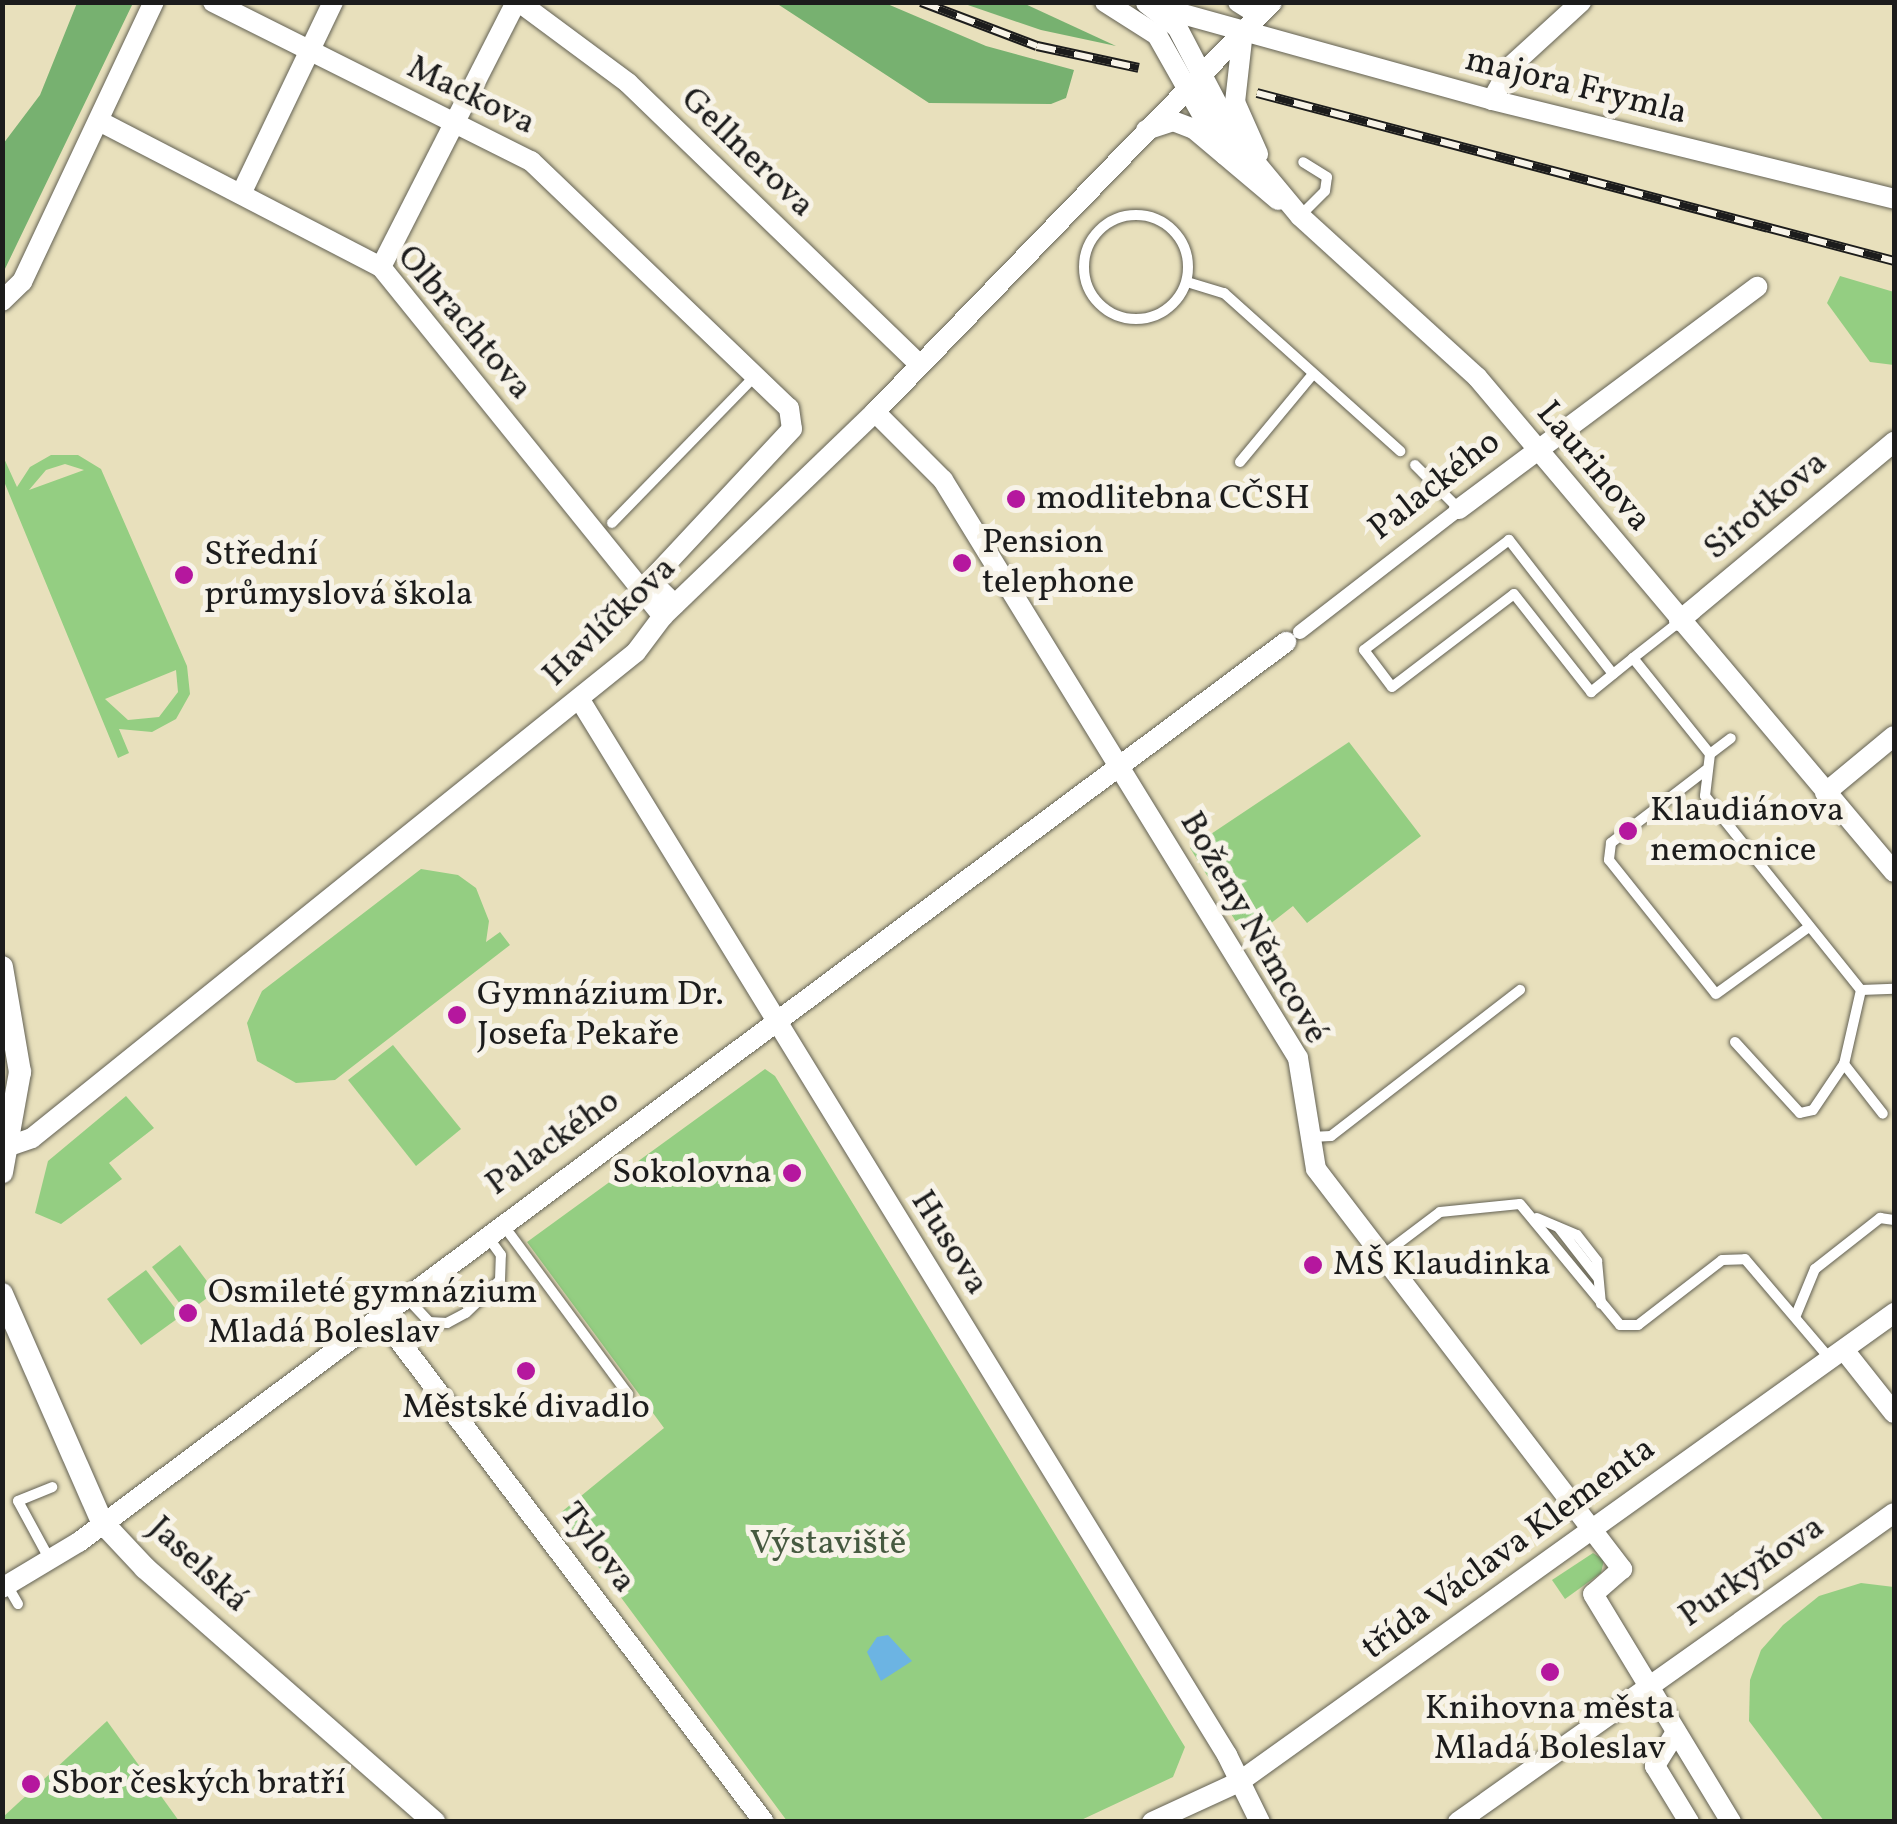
<!DOCTYPE html>
<html>
<head>
<meta charset="utf-8">
<style>
	body { margin:0 }
	#map { position:relative; width:1897px; height:1824px; overflow:hidden; background:#e8e0bc; font-family:Vollkorn,serif }
	div>[style] { position:absolute }
	.green>* { inset:0; background:#94ce82 }
	.forest>* { inset:0; background:#77b170 }
	.water>* { inset:0; background:#6cb4e3 }
	.roads { filter:drop-shadow(0 0 2px #636154) drop-shadow(0 0 2px #636154) }
	.service>* { height:10px; margin:-5px; padding:0 5px; transform-origin:5px; border-radius:5px; background:#fff }
	.service>.ring { margin:-5px; padding:0; box-sizing:content-box; background:none; border:10px solid #fff; border-radius:50% }
	.pedestrian>* { height:14px; margin:-7px; padding:0 7px; transform-origin:7px; border-radius:7px; background:#fff }
	.minor>* { height:20px; margin:-10px; padding:0 10px; transform-origin:10px; border-radius:10px; background:#fff }
	.tertiary>* { height:22px; margin:-11px; padding:0 11px; transform-origin:11px; border-radius:11px; background:#fff }
	.rail>* { height:10px; margin-top:-5px; transform-origin:0; background:repeating-linear-gradient(90deg,#f7f3e8 0 19px,#1c1c1c 0 38px); box-sizing:border-box; border-block:2px solid #1c1c1c }
	.dots>* { width:28px; height:28px; translate:-50% -50%; box-sizing:border-box; border:5px solid #f7f3e8; border-radius:50% }
	span { translate:-50% -50%; white-space:nowrap; text-align:center; line-height:1.15; -webkit-text-stroke:10px #f7f3e8; paint-order:stroke }
	.street-label { font-size:35px; color:#1c1c1c }
	.poi-label { font-size:35px; color:#1c1c1c }
	.left { translate:0 -50%; text-align:left }
	.right { translate:-100% -50%; text-align:right }
	.park-label { font-size:35px; color:#465a40 }
	.frame { position:absolute; inset:0; border:5px solid #1c1c1c; pointer-events:none }
</style>
</head>
<body>
<div id="map">
	<div class="green">
		<i style="clip-path:polygon(1840px 276px,1894px 292px,1894px 365px,1870px 362px,1827px 303px)"></i>
		<i style="clip-path:polygon(evenodd,2px 454px,17px 487px,30px 467px,51px 455px,78px 455px,101px 469px,187px 666px,190px 694px,176px 719px,152px 732px,119px 729px,129px 753px,118px 758px,3px 479px,2px 454px,65px 464px,84px 470px,29px 490px,46px 470px,65px 464px,2px 454px,176px 670px,178px 692px,159px 717px,128px 720px,105px 699px,176px 670px)"></i>
		<i style="clip-path:polygon(1349px 742px,1421px 836px,1307px 923px,1293px 906px,1265px 928px,1254px 914px,1238px 925px,1190px 848px)"></i>
		<i style="clip-path:polygon(421px 869px,458px 875px,476px 888px,489px 921px,486px 942px,500px 932px,510px 945px,335px 1080px,296px 1083px,257px 1061px,247px 1023px,262px 991px)"></i>
		<i style="clip-path:polygon(393px 1045px,461px 1129px,416px 1166px,348px 1080px)"></i>
		<i style="clip-path:polygon(765px 1069px,775px 1076px,1185px 1747px,1173px 1777px,1079px 1821px,787px 1821px,559px 1514px,664px 1428px,527px 1242px)"></i>
		<i style="clip-path:polygon(126px 1096px,154px 1128px,109px 1163px,122px 1179px,61px 1224px,35px 1213px,48px 1161px)"></i>
		<i style="clip-path:polygon(180px 1245px,215px 1292px,187px 1313px,152px 1267px)"></i>
		<i style="clip-path:polygon(146px 1270px,181px 1316px,141px 1345px,107px 1299px)"></i>
		<i style="clip-path:polygon(1593px 1553px,1604px 1560px,1601px 1573px,1565px 1599px,1552px 1580px)"></i>
		<i style="clip-path:polygon(1861px 1583px,1894px 1587px,1894px 1821px,1824px 1821px,1749px 1721px,1750px 1680px,1761px 1650px,1783px 1625px,1819px 1596px)"></i>
		<i style="clip-path:polygon(107px 1721px,179px 1821px,3px 1821px,3px 1817px)"></i>
	</div>
	<div class="forest">
		<i style="clip-path:polygon(77px 3px,133px 3px,3px 273px,3px 144px,40px 95px)"></i>
		<i style="clip-path:polygon(776px 3px,885px 3px,986px 46px,1074px 70px,1066px 98px,1051px 104px,929px 103px)"></i>
		<i style="clip-path:polygon(962px 3px,1023px 3px,1116px 46px,1041px 30px)"></i>
	</div>
	<div class="water">
		<i style="clip-path:polygon(888px 1635px,912px 1661px,881px 1681px,867px 1652px,877px 1637px)"></i>
	</div>
	<div class="roads">
		<div class="service">
			<i class="ring" style="left:1084px;top:215px;width:94px;height:94px"></i>
			<i style="left:1300px;top:216px;width:35px;rotate:-45deg"></i>
			<i style="left:1325px;top:191px;width:14px;rotate:-82deg"></i>
			<i style="left:1327px;top:177px;width:28px;rotate:-148deg"></i>
			<i style="left:1187px;top:282px;width:39px;rotate:17deg"></i>
			<i style="left:1224px;top:293px;width:237px;rotate:41.9deg"></i>
			<i style="left:1240px;top:462px;width:114px;rotate:-50.3deg"></i>
			<i style="left:1415px;top:465px;width:62px;rotate:45deg"></i>
			<i style="left:612px;top:523px;width:204px;rotate:-45.8deg"></i>
			<i style="left:1633px;top:658px;width:123px;rotate:51.3deg"></i>
			<i style="left:1710px;top:754px;width:42px;rotate:96.8deg"></i>
			<i style="left:1705px;top:796px;width:249px;rotate:51.2deg"></i>
			<i style="left:1861px;top:990px;width:33px;rotate:-2deg"></i>
			<i style="left:1613px;top:674px;width:170px;rotate:-127.8deg"></i>
			<i style="left:1509px;top:540px;width:182px;rotate:142.8deg"></i>
			<i style="left:1364px;top:650px;width:46px;rotate:52.9deg"></i>
			<i style="left:1392px;top:687px;width:153px;rotate:-37.3deg"></i>
			<i style="left:1514px;top:594px;width:125px;rotate:51.8deg"></i>
			<i style="left:1591px;top:692px;width:54px;rotate:-39deg"></i>
			<i style="left:1633px;top:658px;width:58px;rotate:-38deg"></i>
			<i style="left:1710px;top:754px;width:26px;rotate:-37deg"></i>
			<i style="left:1706px;top:770px;width:120px;rotate:142.5deg"></i>
			<i style="left:1611px;top:843px;width:17px;rotate:97deg"></i>
			<i style="left:1609px;top:860px;width:171px;rotate:51.4deg"></i>
			<i style="left:1716px;top:994px;width:115px;rotate:-35.8deg"></i>
			<i style="left:1861px;top:990px;width:76px;rotate:102.9deg"></i>
			<i style="left:1844px;top:1064px;width:63px;rotate:52deg"></i>
			<i style="left:1735px;top:1042px;width:96px;rotate:47.5deg"></i>
			<i style="left:1800px;top:1113px;width:13px;rotate:-13deg"></i>
			<i style="left:1813px;top:1110px;width:55px;rotate:-56deg"></i>
			<i style="left:1311px;top:1137px;width:20px;rotate:-3deg"></i>
			<i style="left:1331px;top:1136px;width:239px;rotate:-37.7deg"></i>
			<i style="left:1537px;top:1218px;width:43px;rotate:23deg"></i>
			<i style="left:1577px;top:1235px;width:33px;rotate:52deg"></i>
			<i style="left:1597px;top:1261px;width:43px;rotate:84.7deg"></i>
			<i style="left:504px;top:1226px;width:209px;rotate:53.6deg"></i>
			<i style="left:1559px;top:1228px;width:63px;rotate:52deg"></i>
			<i style="left:1383px;top:1255px;width:71px;rotate:-37deg"></i>
			<i style="left:1440px;top:1212px;width:80px;rotate:-5.7deg"></i>
			<i style="left:1520px;top:1204px;width:157px;rotate:50.4deg"></i>
			<i style="left:1620px;top:1325px;width:18px"></i>
			<i style="left:1638px;top:1325px;width:106px;rotate:-37.7deg"></i>
			<i style="left:1722px;top:1260px;width:23px;rotate:-2deg"></i>
			<i style="left:1745px;top:1259px;width:131px;rotate:49.6deg"></i>
			<i style="left:406px;top:1297px;width:34px;rotate:47deg"></i>
			<i style="left:429px;top:1322px;width:18px;rotate:3deg"></i>
			<i style="left:447px;top:1323px;width:21px;rotate:-28deg"></i>
			<i style="left:466px;top:1313px;width:47px;rotate:-44.1deg"></i>
			<i style="left:500px;top:1280px;width:25px;rotate:-88deg"></i>
			<i style="left:501px;top:1255px;width:26px;rotate:-126deg"></i>
			<i style="left:1796px;top:1315px;width:50px;rotate:-67.6deg"></i>
			<i style="left:1815px;top:1269px;width:83px;rotate:-38.1deg"></i>
			<i style="left:1880px;top:1218px;width:14px;rotate:8deg"></i>
			<i style="left:50px;top:1560px;width:67px;rotate:-118.5deg"></i>
			<i style="left:18px;top:1501px;width:37px;rotate:-22deg"></i>
			<i style="left:7px;top:1585px;width:22px;rotate:60deg"></i>
		</div>
		<div class="pedestrian">
			<i style="left:1300px;top:632px;width:201px;rotate:-37.7deg"></i>
		</div>
		<div class="minor">
			<i style="left:213px;top:2px;width:356px;rotate:26.6deg"></i>
			<i style="left:531px;top:161px;width:357px;rotate:43.8deg"></i>
			<i style="left:789px;top:408px;width:21px;rotate:82deg"></i>
			<i style="left:792px;top:429px;width:200px;rotate:133deg"></i>
			<i style="left:656px;top:575px;width:12px;rotate:85deg"></i>
			<i style="left:657px;top:587px;width:25px;rotate:45deg"></i>
			<i style="left:519px;top:2px;width:136px;rotate:36.6deg"></i>
			<i style="left:628px;top:83px;width:405px;rotate:44deg"></i>
			<i style="left:1105px;top:2px;width:62px;rotate:32.4deg"></i>
			<i style="left:1157px;top:35px;width:138px;rotate:60.5deg"></i>
			<i style="left:1238px;top:2px;width:25px;rotate:32deg"></i>
			<i style="left:1146px;top:3px;width:39px;rotate:38deg"></i>
			<i style="left:1177px;top:27px;width:125px;rotate:62.4deg"></i>
			<i style="left:1235px;top:138px;width:102px;rotate:50.2deg"></i>
			<i style="left:1300px;top:216px;width:239px;rotate:42.3deg"></i>
			<i style="left:1477px;top:377px;width:647px;rotate:49.89deg"></i>
			<i style="left:1161px;top:8px;width:344px;rotate:15.5deg"></i>
			<i style="left:1492px;top:100px;width:414px;rotate:13.8deg"></i>
			<i style="left:1243px;top:31px;width:71px;rotate:96.4deg"></i>
			<i style="left:1235px;top:102px;width:57px;rotate:66.1deg"></i>
			<i style="left:1492px;top:100px;width:39px;rotate:-61deg"></i>
			<i style="left:1511px;top:66px;width:95px;rotate:-42.4deg"></i>
			<i style="left:99px;top:121px;width:318px;rotate:27.4deg"></i>
			<i style="left:381px;top:267px;width:449px;rotate:51.1deg"></i>
			<i style="left:1146px;top:130px;width:28px;rotate:-18deg"></i>
			<i style="left:1173px;top:121px;width:22px;rotate:21deg"></i>
			<i style="left:1194px;top:129px;width:110px;rotate:40.2deg"></i>
			<i style="left:241px;top:194px;width:213px;rotate:-64.4deg"></i>
			<i style="left:381px;top:267px;width:297px;rotate:-63deg"></i>
			<i style="left:2px;top:301px;width:28px;rotate:-44deg"></i>
			<i style="left:22px;top:282px;width:310px;rotate:-64.8deg"></i>
			<i style="left:875px;top:412px;width:96px;rotate:45deg"></i>
			<i style="left:943px;top:480px;width:678px;rotate:58.44deg"></i>
			<i style="left:1298px;top:1058px;width:112px;rotate:80.8deg"></i>
			<i style="left:1316px;top:1169px;width:504px;rotate:52.58deg"></i>
			<i style="left:1622px;top:1569px;width:38px;rotate:139deg"></i>
			<i style="left:1593px;top:1594px;width:267px;rotate:58.8deg"></i>
			<i style="left:1459px;top:509px;width:372px;rotate:-36.7deg"></i>
			<i style="left:1679px;top:621px;width:280px;rotate:-39.8deg"></i>
			<i style="left:580px;top:700px;width:1238px;rotate:58.48deg"></i>
			<i style="left:1227px;top:1755px;width:75px;rotate:63.8deg"></i>
			<i style="left:1825px;top:793px;width:89px;rotate:-39.6deg"></i>
			<i style="left:9px;top:1146px;width:24px;rotate:-19deg"></i>
			<i style="left:32px;top:1138px;width:775px;rotate:-38.82deg"></i>
			<i style="left:636px;top:652px;width:45px;rotate:-53.1deg"></i>
			<i style="left:663px;top:616px;width:294px;rotate:-43.9deg"></i>
			<i style="left:875px;top:412px;width:571px;rotate:-45.92deg"></i>
			<i style="left:379px;top:1314px;width:637px;rotate:52.84deg"></i>
			<i style="left:1844px;top:1350px;width:80px;rotate:51.6deg"></i>
			<i style="left:2px;top:1588px;width:90px;rotate:-30.9deg"></i>
			<i style="left:79px;top:1542px;width:1506px;rotate:-36.71deg"></i>
			<i style="left:1676px;top:1732px;width:40px;rotate:122deg"></i>
			<i style="left:1655px;top:1766px;width:66px;rotate:58.7deg"></i>
			<i style="left:1152px;top:1822px;width:96px;rotate:-24.7deg"></i>
			<i style="left:1239px;top:1782px;width:806px;rotate:-35.6deg"></i>
			<i style="left:1458px;top:1822px;width:534px;rotate:-35.33deg"></i>
		</div>
		<div class="tertiary">
			<i style="left:2px;top:967px;width:107px;rotate:80.3deg"></i>
			<i style="left:20px;top:1072px;width:102px;rotate:100.2deg"></i>
			<i style="left:2px;top:1294px;width:249px;rotate:66.3deg"></i>
			<i style="left:102px;top:1522px;width:63px;rotate:46.9deg"></i>
			<i style="left:145px;top:1568px;width:385px;rotate:41.3deg"></i>
		</div>
	</div>
	<div class="rail">
		<i style="left:921px;top:2px;width:124px;rotate:20.8deg"></i>
		<i style="left:1037px;top:46px;width:104px;rotate:12.2deg"></i>
		<i style="left:1257px;top:93px;width:659px;rotate:14.77deg"></i>
	</div>
	<div class="dots">
		<i style="left:1016px;top:499px;background:#b5179e"></i>
		<i style="left:962px;top:563px;background:#b5179e"></i>
		<i style="left:184px;top:575px;background:#b5179e"></i>
		<i style="left:1628px;top:831px;background:#b5179e"></i>
		<i style="left:457px;top:1015px;background:#b5179e"></i>
		<i style="left:792px;top:1173px;background:#b5179e"></i>
		<i style="left:1313px;top:1265px;background:#b5179e"></i>
		<i style="left:188px;top:1313px;background:#b5179e"></i>
		<i style="left:526px;top:1371px;background:#b5179e"></i>
		<i style="left:1550px;top:1672px;background:#b5179e"></i>
		<i style="left:31px;top:1784px;background:#b5179e"></i>
	</div>
	<div class="street-label">
		<span style="left:1576px;top:87px;rotate:14deg">majora Frymla</span>
		<span style="left:471px;top:96px;rotate:26deg">Mackova</span>
		<span style="left:747px;top:153px;rotate:44deg">Gellnerova</span>
		<span style="left:464px;top:323px;rotate:50deg">Olbrachtova</span>
		<span style="left:1593px;top:467px;rotate:50deg">Laurinova</span>
		<span style="left:1435px;top:486px;rotate:-38deg">Palackého</span>
		<span style="left:1766px;top:506px;rotate:-40deg">Sirotkova</span>
		<span style="left:610px;top:622px;rotate:-44deg">Havlíčkova</span>
		<span style="left:1253px;top:928px;rotate:60deg">Boženy Němcové</span>
		<span style="left:553px;top:1143px;rotate:-36deg">Palackého</span>
		<span style="left:949px;top:1243px;rotate:58deg">Husova</span>
		<span style="left:597px;top:1548px;rotate:53deg">Tylova</span>
		<span style="left:1509px;top:1549px;rotate:-36deg">třída Václava Klementa</span>
		<span style="left:198px;top:1565px;rotate:43deg">Jaselská</span>
		<span style="left:1752px;top:1572px;rotate:-35deg">Purkyňova</span>
	</div>
	<div class="poi-label">
		<span class="left" style="left:1036px;top:499px">modlitebna CČSH</span>
		<span class="left" style="left:982px;top:563px">Pension<br>telephone</span>
		<span class="left" style="left:204px;top:575px">Střední<br>průmyslová škola</span>
		<span class="left" style="left:1650px;top:831px">Klaudiánova<br>nemocnice</span>
		<span class="left" style="left:477px;top:1015px">Gymnázium Dr.<br>Josefa Pekaře</span>
		<span class="right" style="left:772px;top:1173px">Sokolovna</span>
		<span class="left" style="left:1333px;top:1265px">MŠ Klaudinka</span>
		<span class="left" style="left:208px;top:1313px">Osmileté gymnázium<br>Mladá Boleslav</span>
		<span style="left:526px;top:1408px">Městské divadlo</span>
		<span style="left:1550px;top:1729px">Knihovna města<br>Mladá Boleslav</span>
		<span class="left" style="left:51px;top:1784px">Sbor českých bratří</span>
	</div>
	<div class="park-label">
		<span style="left:828px;top:1544px">Výstaviště</span>
	</div>
	<div class="frame"></div>
</div>
</body>
</html>
